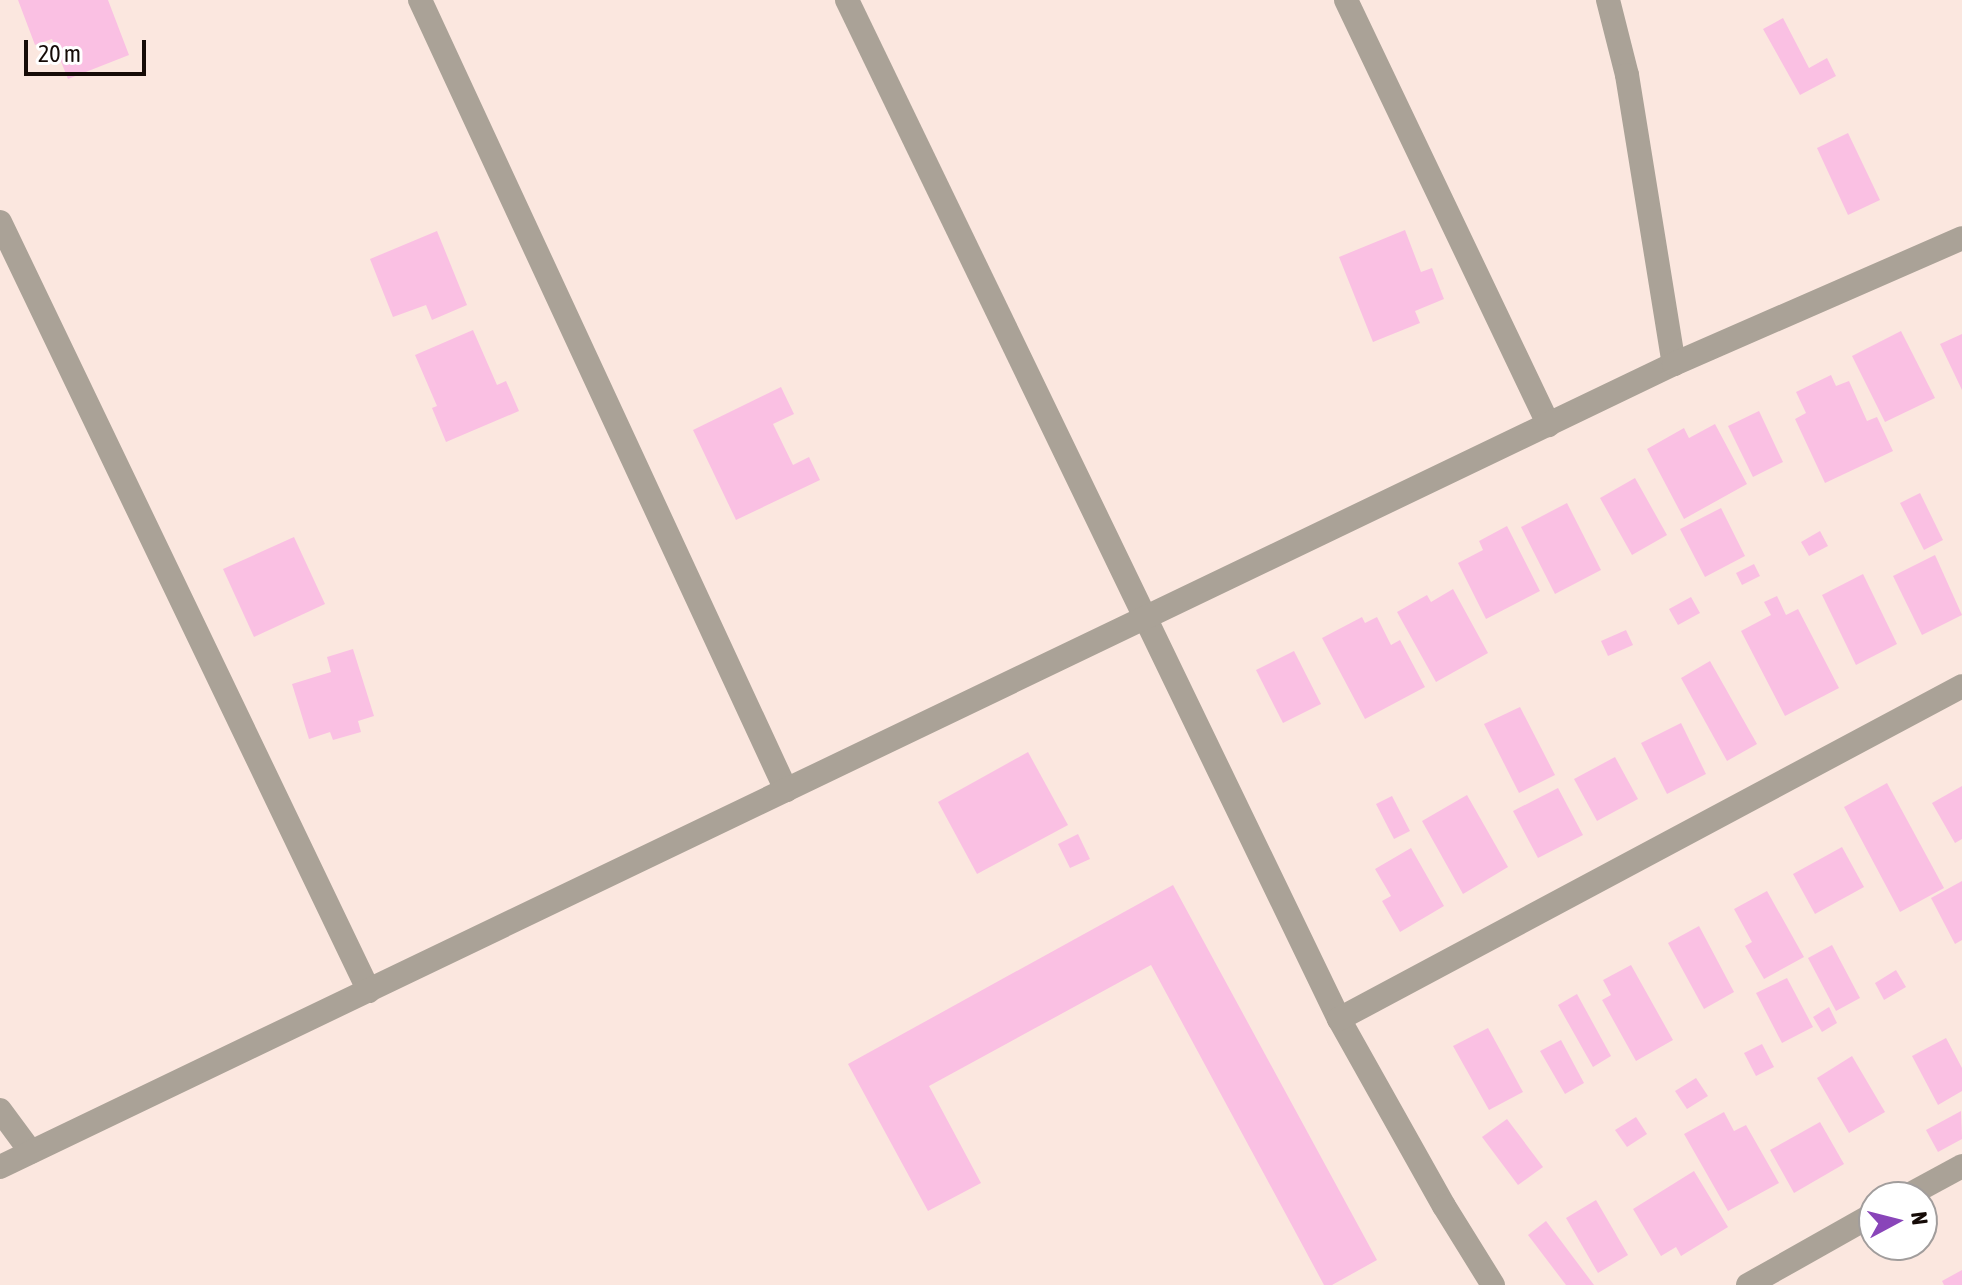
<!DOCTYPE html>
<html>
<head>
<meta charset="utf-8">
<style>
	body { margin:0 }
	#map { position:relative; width:1962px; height:1285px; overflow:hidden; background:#fbe7df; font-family:"Asap Condensed",sans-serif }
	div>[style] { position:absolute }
	.building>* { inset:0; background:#fac0e3 }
	.street>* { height:24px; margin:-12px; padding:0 12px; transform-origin:12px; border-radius:12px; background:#aaa297 }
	span { translate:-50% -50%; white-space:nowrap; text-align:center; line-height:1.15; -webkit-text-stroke:8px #fff; paint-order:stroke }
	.north { position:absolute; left:1858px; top:1181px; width:80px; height:80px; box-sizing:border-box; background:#fff; border:2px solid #a19d9c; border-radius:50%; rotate:83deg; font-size:22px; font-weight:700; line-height:32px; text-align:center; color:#150b07 }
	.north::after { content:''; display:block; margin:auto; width:28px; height:36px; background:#8945b9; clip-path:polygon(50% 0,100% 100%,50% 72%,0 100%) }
	.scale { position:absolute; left:24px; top:40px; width:122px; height:36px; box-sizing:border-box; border:4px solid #150b07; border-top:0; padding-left:10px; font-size:24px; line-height:28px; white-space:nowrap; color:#150b07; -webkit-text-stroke:6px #fff; paint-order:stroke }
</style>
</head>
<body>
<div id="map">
	<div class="building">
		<i style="clip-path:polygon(18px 0,108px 0,129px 55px,68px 79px,52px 39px,35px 45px)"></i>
		<i style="clip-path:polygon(1783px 18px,1809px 68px,1827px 58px,1836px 76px,1800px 95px,1763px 29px)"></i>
		<i style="clip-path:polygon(1848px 133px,1880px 200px,1848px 215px,1817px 148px)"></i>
		<i style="clip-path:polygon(1405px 230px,1421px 272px,1432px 268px,1444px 299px,1415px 311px,1420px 323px,1373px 342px,1339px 257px)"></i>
		<i style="clip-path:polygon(437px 231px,467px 305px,432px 320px,426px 305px,393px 317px,370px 259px)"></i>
		<i style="clip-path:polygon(473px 330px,497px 385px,506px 381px,519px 411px,446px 442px,432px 408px,437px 406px,415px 355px)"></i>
		<i style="clip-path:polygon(1901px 331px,1935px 398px,1885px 422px,1852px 356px)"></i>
		<i style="clip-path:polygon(1962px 334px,1962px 390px,1940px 344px)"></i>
		<i style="clip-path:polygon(1831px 375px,1836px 386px,1849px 381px,1867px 421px,1877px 417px,1893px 451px,1825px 483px,1795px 419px,1806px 413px,1796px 392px)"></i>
		<i style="clip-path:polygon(781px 387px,794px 414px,773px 424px,793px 465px,809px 457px,820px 480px,736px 520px,693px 430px)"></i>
		<i style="clip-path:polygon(1759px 411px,1783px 462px,1753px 477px,1728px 426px)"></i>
		<i style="clip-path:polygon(1715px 424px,1747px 484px,1684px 519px,1647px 449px,1684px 428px,1689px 438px)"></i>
		<i style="clip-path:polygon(1635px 478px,1667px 535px,1632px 555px,1600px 498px)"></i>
		<i style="clip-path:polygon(1920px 493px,1943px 540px,1924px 550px,1900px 503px)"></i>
		<i style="clip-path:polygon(1567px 503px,1601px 570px,1555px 594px,1521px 527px)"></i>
		<i style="clip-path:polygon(1721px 508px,1745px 556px,1705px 577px,1680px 529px)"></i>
		<i style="clip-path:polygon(1507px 526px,1540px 591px,1486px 619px,1458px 563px,1483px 550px,1479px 541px)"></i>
		<i style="clip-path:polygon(1820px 531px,1828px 546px,1809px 556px,1801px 542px)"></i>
		<i style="clip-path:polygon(294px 537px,325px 604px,254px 637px,223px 569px)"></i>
		<i style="clip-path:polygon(1935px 555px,1962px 615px,1922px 635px,1893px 576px)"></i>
		<i style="clip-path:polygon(1754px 564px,1760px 576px,1742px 585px,1736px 573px)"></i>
		<i style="clip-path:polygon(1863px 574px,1897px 644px,1856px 665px,1822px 595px)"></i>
		<i style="clip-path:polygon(1453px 589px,1488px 653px,1436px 682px,1397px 612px,1427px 595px,1431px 602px)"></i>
		<i style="clip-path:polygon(1777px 596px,1786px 615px,1798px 609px,1839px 688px,1785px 716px,1741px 631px,1771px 615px,1764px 602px)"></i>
		<i style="clip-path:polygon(1691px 597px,1700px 613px,1678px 625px,1669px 609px)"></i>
		<i style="clip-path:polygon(1362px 617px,1365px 623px,1377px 617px,1391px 645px,1400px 640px,1425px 687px,1365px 719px,1322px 638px)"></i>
		<i style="clip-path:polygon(1626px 630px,1633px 645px,1608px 656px,1601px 641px)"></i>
		<i style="clip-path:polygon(353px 649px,374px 716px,358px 721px,361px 732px,333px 740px,330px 732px,309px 739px,292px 684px,331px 672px,327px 657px)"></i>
		<i style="clip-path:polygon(1294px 651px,1321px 704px,1283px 723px,1256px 670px)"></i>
		<i style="clip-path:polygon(1710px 661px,1757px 744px,1727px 761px,1681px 678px)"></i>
		<i style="clip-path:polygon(1520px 707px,1555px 775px,1519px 793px,1484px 724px)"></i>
		<i style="clip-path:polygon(1681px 723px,1706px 774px,1667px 794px,1641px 743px)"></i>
		<i style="clip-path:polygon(1028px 752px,1068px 825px,977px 874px,938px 802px)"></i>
		<i style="clip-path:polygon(1615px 757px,1638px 799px,1597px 821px,1574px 779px)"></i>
		<i style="clip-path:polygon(1887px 783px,1944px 888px,1900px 912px,1844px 807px)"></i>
		<i style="clip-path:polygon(1962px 786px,1962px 839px,1955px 843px,1932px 803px)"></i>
		<i style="clip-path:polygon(1558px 788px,1583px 835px,1538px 858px,1513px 811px)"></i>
		<i style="clip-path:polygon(1467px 795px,1508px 867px,1463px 894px,1422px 821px)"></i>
		<i style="clip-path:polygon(1392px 796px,1410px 831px,1394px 839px,1376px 804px)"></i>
		<i style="clip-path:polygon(1078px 834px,1090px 859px,1070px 868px,1058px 844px)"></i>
		<i style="clip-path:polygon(1842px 847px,1864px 887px,1815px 914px,1793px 874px)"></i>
		<i style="clip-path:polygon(1411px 848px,1444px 906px,1400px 932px,1382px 901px,1391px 896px,1375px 869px)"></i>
		<i style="clip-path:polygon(1962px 881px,1962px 940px,1955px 944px,1931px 898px)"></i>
		<i style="clip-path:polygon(1173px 885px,1377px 1260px,1332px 1285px,1324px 1285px,1151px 965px,929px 1086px,981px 1183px,928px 1211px,848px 1064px)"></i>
		<i style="clip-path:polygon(1767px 891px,1804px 957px,1764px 979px,1745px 946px,1752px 942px,1734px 909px)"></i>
		<i style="clip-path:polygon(1699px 926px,1734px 992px,1704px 1009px,1668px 943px)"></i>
		<i style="clip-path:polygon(1832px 945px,1860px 998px,1836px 1011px,1808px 958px)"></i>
		<i style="clip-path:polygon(1631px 965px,1673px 1040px,1636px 1061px,1602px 1000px,1611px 995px,1603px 980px)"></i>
		<i style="clip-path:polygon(1896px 970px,1906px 987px,1884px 1000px,1875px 983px)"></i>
		<i style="clip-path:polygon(1787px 978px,1813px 1027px,1782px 1043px,1756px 993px)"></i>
		<i style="clip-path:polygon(1577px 994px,1611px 1056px,1593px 1067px,1558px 1005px)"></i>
		<i style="clip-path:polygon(1829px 1007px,1837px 1023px,1822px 1032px,1813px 1017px)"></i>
		<i style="clip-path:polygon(1488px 1028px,1523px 1092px,1489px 1110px,1453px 1046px)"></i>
		<i style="clip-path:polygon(1946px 1038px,1962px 1068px,1962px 1091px,1938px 1105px,1912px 1056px)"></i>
		<i style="clip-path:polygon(1561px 1040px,1584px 1083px,1565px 1094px,1540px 1051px)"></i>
		<i style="clip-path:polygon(1762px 1044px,1774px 1067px,1756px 1076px,1744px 1053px)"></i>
		<i style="clip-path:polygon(1852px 1056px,1885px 1112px,1849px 1133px,1817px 1078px)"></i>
		<i style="clip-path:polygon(1696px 1078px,1708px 1096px,1687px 1109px,1675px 1091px)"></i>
		<i style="clip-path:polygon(1961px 1111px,1962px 1139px,1938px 1152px,1926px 1130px)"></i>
		<i style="clip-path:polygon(1724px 1112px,1734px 1131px,1746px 1125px,1779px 1183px,1728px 1211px,1684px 1134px)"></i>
		<i style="clip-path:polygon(1636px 1117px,1647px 1134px,1627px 1147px,1615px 1130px)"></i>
		<i style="clip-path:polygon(1507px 1119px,1543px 1167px,1518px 1185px,1482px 1137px)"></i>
		<i style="clip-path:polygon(1820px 1122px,1844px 1164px,1794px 1193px,1770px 1150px)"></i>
		<i style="clip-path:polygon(1694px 1171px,1728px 1227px,1681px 1256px,1676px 1247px,1661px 1256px,1633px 1209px)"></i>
		<i style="clip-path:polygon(1596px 1200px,1628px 1255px,1598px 1273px,1566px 1218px)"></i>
		<i style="clip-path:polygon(1546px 1221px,1594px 1285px,1566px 1285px,1528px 1235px)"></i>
		<i style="clip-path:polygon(1962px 1270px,1962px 1285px,1944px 1285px,1942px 1281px)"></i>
	</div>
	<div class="street">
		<i style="left:420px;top:0;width:871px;rotate:65.14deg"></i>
		<i style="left:847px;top:0;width:1132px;rotate:64.23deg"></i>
		<i style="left:1339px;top:1019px;width:214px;rotate:60.7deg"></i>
		<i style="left:1444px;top:1206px;width:93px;rotate:58.2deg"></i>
		<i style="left:1346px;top:0;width:471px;rotate:64.5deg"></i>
		<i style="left:1608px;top:0;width:77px;rotate:75.8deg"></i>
		<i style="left:1627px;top:75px;width:293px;rotate:80.8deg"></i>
		<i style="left:0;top:222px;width:853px;rotate:64.37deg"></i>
		<i style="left:1339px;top:1019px;width:706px;rotate:-28.12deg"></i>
		<i style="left:0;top:1110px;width:52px;rotate:53.6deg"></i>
		<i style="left:0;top:1167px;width:1857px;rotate:-25.63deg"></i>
		<i style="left:1674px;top:364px;width:314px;rotate:-23.6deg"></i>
		<i style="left:1905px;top:1197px;width:65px;rotate:-28.5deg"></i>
		<i style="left:1748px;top:1285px;width:145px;rotate:-29.4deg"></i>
	</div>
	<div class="north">N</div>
	<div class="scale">20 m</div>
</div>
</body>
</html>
